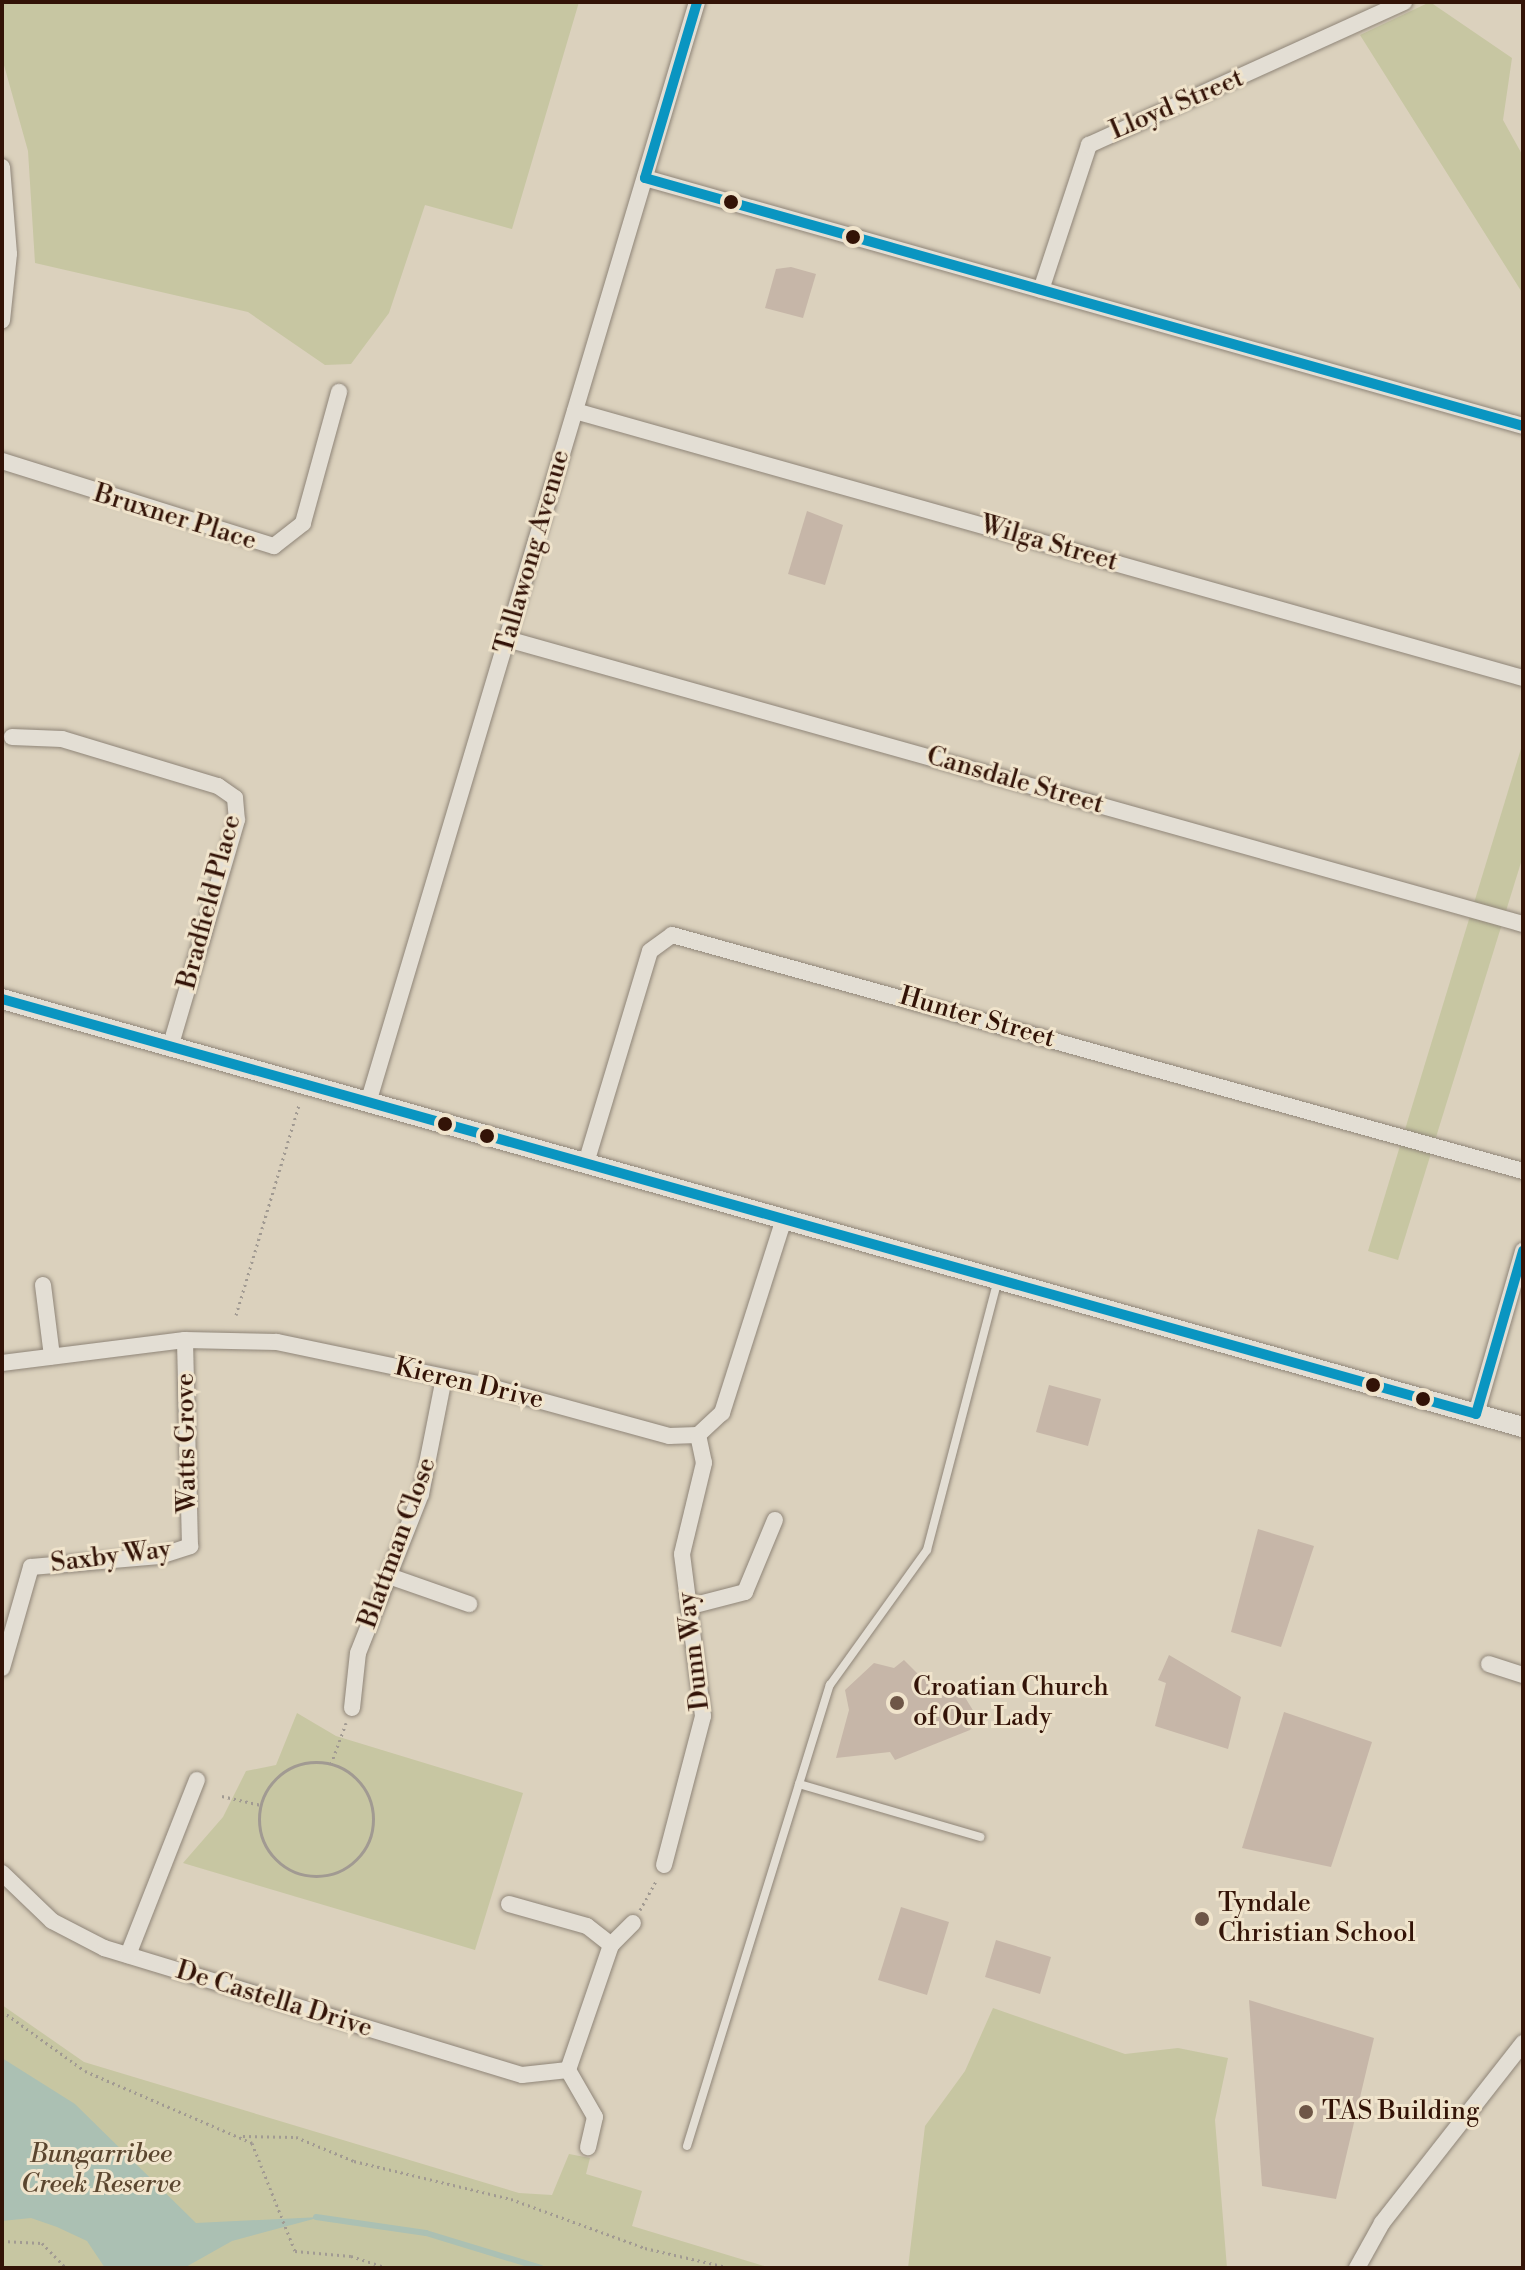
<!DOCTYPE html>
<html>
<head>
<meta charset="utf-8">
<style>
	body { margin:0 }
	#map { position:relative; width:1525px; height:2270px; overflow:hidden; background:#dbd1bd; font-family:"Libre Bodoni",serif }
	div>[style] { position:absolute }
	.green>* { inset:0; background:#c7c6a2 }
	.water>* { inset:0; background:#abc0b3 }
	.stream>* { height:6px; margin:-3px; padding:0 3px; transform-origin:3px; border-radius:3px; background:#abc0b3 }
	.building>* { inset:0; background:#c6b6a8 }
	.path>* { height:3px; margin-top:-1.5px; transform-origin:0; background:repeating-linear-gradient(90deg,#a19a92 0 2px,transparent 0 6px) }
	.path>.ring { margin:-1.5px; padding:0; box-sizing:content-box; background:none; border:3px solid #a19a92; border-radius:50% }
	.roads { filter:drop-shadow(0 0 2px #8f8578) drop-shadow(0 0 2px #8f8578) }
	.service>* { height:8px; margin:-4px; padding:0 4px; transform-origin:4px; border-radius:4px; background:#e3ded4 }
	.minor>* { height:16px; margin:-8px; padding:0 8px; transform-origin:8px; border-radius:8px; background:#e3ded4 }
	.tertiary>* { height:20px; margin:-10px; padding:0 10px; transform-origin:10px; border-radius:10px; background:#e3ded4 }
	.bus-1>* { height:10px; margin:-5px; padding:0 5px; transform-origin:5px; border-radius:5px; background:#0a95c1 }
	.dots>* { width:22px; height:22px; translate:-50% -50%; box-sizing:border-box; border:4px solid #f0e4cc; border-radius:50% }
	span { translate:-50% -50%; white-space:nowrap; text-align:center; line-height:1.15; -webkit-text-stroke:6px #f0e4cc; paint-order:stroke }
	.street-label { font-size:26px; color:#331307 }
	.poi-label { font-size:26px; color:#331307 }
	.left { translate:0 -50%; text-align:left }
	.park-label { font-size:26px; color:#5b462f; font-style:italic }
	.frame { position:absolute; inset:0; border:4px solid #331307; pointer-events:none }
</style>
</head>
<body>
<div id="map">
	<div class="green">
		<i style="clip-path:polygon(2px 2px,579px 2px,512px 229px,425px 205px,389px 313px,351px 364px,325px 365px,248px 312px,35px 263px,28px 151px,2px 58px)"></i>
		<i style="clip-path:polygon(1430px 2px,1512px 58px,1503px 120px,1523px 156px,1523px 294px,1360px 35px)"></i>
		<i style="clip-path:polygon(1523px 742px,1523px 856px,1398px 1260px,1368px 1251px)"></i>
		<i style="clip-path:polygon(297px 1713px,336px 1736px,523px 1793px,475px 1950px,183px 1863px,223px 1817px,246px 1771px,276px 1765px)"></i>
		<i style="clip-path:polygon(2px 2005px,84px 2062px,519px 2193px,552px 2195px,569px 2154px,590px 2158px,586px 2174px,642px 2191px,632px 2226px,771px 2268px,2px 2268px)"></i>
		<i style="clip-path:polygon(993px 2008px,1125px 2054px,1178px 2048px,1228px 2058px,1215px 2120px,1227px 2268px,908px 2268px,925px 2126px,965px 2071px)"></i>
	</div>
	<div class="water">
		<i style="clip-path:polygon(2px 2058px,75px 2104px,196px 2223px,321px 2217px,232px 2241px,184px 2268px,105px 2268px,87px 2241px,57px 2227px,31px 2218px,2px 2221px)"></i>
	</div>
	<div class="stream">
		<i style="left:316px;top:2217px;width:111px;rotate:8.3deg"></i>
		<i style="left:426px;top:2233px;width:120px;rotate:16.9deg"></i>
	</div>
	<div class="building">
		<i style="clip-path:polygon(791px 267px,816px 274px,803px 318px,765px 308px,776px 269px)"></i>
		<i style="clip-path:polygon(807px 511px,843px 525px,825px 585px,788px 574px)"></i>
		<i style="clip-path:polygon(1049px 1385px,1101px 1399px,1088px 1446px,1036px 1432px)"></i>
		<i style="clip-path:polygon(1258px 1529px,1314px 1546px,1281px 1647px,1231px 1632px)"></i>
		<i style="clip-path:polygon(1169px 1655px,1241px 1697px,1228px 1749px,1155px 1726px,1166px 1683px,1158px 1680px)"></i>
		<i style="clip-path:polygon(904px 1660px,920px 1676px,960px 1689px,977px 1717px,970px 1730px,895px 1760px,890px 1752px,836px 1758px,849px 1710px,845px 1690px,874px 1663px,894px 1668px)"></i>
		<i style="clip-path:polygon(1284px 1712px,1372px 1742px,1331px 1867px,1242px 1848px)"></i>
		<i style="clip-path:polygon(901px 1907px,949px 1922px,927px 1995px,878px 1980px)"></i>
		<i style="clip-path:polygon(996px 1940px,1051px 1957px,1040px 1994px,985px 1977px)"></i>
		<i style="clip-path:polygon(1249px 2000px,1374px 2038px,1336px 2199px,1262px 2186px)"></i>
	</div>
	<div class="path">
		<i style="left:236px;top:1315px;width:219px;rotate:-73.3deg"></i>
		<i class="ring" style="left:259px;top:1762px;width:111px;height:111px"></i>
		<i style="left:331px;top:1764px;width:44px;rotate:-69.9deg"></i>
		<i style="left:222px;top:1796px;width:39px;rotate:13deg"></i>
		<i style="left:640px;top:1910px;width:33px;rotate:-61deg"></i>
		<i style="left:2px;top:2011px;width:102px;rotate:35.9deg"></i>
		<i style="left:85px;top:2071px;width:182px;rotate:23.3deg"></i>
		<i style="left:252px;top:2143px;width:116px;rotate:68.3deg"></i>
		<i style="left:295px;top:2251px;width:56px;rotate:5.1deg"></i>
		<i style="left:351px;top:2256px;width:39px;rotate:18deg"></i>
		<i style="left:243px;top:2136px;width:53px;rotate:1.1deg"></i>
		<i style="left:296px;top:2137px;width:63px;rotate:22.5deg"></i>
		<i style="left:354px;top:2161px;width:162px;rotate:13.6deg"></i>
		<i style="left:511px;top:2199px;width:143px;rotate:20.1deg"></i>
		<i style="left:645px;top:2248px;width:88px;rotate:13.1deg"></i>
		<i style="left:2px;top:2241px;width:40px;rotate:2.9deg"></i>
		<i style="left:42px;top:2243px;width:35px;rotate:46deg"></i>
	</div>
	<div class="roads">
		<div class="service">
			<i style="left:799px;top:1784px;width:189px;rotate:16.3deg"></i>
			<i style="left:687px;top:2146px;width:483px;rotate:-72.8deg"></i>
			<i style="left:830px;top:1685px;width:166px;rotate:-54.3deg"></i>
			<i style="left:927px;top:1550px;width:279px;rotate:-75.3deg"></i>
		</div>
		<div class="minor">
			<i style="left:2px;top:167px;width:87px;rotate:85.4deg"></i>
			<i style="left:9px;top:254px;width:67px;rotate:96deg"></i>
			<i style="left:645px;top:178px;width:912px;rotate:15.77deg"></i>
			<i style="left:1041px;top:290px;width:153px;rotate:-71.7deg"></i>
			<i style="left:1089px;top:145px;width:346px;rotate:-24.4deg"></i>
			<i style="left:575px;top:411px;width:985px;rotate:15.73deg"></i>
			<i style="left:2px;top:461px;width:285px;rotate:17.4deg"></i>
			<i style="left:274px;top:546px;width:37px;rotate:-38deg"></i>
			<i style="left:303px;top:523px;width:136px;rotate:-74.6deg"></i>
			<i style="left:507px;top:639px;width:1055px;rotate:15.67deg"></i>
			<i style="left:12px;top:737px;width:50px;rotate:2.3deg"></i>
			<i style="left:62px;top:739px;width:163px;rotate:16.8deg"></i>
			<i style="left:218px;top:786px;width:21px;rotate:35deg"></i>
			<i style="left:235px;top:798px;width:22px;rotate:85deg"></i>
			<i style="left:237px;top:820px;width:237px;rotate:106.4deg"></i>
			<i style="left:368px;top:1103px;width:1149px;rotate:-73.36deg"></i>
			<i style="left:586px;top:1163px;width:221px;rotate:-73.2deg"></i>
			<i style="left:650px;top:951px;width:27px;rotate:-36deg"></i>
			<i style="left:672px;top:935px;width:883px;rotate:15.5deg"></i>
			<i style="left:43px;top:1285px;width:72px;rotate:82.8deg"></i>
			<i style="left:2px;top:1363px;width:184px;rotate:-7.2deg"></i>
			<i style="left:185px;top:1340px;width:92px;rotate:1.2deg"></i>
			<i style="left:277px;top:1342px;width:210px;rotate:11.8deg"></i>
			<i style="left:483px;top:1385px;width:193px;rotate:15.3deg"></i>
			<i style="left:669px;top:1436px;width:29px;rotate:-2deg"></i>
			<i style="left:698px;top:1435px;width:33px;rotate:-43deg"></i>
			<i style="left:722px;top:1413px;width:204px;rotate:-72.3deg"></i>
			<i style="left:1476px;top:1414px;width:170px;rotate:-73.9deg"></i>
			<i style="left:389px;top:1576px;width:85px;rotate:19.3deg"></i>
			<i style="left:691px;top:1606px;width:56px;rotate:-14.5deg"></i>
			<i style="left:745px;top:1592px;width:78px;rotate:-67.4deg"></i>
			<i style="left:1489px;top:1664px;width:36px;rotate:18deg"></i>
			<i style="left:2px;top:1668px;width:105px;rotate:-74deg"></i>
			<i style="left:31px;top:1567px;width:129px;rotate:-4.9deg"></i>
			<i style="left:160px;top:1556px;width:32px;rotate:-18deg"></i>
			<i style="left:190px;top:1546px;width:206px;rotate:-91.4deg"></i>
			<i style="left:352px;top:1708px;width:55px;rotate:-83.8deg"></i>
			<i style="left:358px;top:1653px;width:171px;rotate:-68.4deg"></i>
			<i style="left:421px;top:1494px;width:118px;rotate:-78.8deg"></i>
			<i style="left:664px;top:1865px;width:154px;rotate:-75.3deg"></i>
			<i style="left:703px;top:1716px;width:163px;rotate:-97.4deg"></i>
			<i style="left:682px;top:1554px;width:94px;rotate:-76.4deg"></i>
			<i style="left:704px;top:1463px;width:29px;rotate:-102deg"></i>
			<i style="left:2px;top:1873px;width:69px;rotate:43.8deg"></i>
			<i style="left:52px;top:1921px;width:59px;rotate:27.4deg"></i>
			<i style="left:104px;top:1948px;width:437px;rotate:16.9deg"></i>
			<i style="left:522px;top:2075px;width:46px;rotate:-6.2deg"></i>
			<i style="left:509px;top:1904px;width:81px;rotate:15.8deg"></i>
			<i style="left:587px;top:1926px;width:31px;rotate:38deg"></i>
			<i style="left:128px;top:1955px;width:188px;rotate:-68.5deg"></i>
			<i style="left:568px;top:2070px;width:132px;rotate:-71deg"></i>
			<i style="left:611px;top:1945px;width:31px;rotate:-45deg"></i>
			<i style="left:568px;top:2070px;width:54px;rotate:60.1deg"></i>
			<i style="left:595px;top:2117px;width:31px;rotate:103deg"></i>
			<i style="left:1357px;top:2268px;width:51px;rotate:-60.9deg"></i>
			<i style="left:1382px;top:2223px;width:229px;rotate:-51.9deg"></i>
		</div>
		<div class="tertiary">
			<i style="left:2px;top:999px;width:1580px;rotate:15.72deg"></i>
		</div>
	</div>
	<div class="bus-1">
		<i style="left:645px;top:178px;width:912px;rotate:15.77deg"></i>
		<i style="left:645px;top:178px;width:184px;rotate:-73.5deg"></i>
		<i style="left:2px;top:999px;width:1531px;rotate:15.72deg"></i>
		<i style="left:1476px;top:1414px;width:170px;rotate:-73.9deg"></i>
	</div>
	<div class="dots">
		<i style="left:731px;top:202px;background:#331307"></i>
		<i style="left:853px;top:237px;background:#331307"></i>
		<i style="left:445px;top:1124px;background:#331307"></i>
		<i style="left:487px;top:1136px;background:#331307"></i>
		<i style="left:1373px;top:1385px;background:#331307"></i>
		<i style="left:1423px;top:1399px;background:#331307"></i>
		<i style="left:897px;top:1703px;background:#6e5647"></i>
		<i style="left:1202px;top:1919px;background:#6e5647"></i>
		<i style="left:1306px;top:2112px;background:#6e5647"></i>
	</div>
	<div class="street-label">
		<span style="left:1177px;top:105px;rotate:-23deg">Lloyd Street</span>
		<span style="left:175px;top:518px;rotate:17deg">Bruxner Place</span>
		<span style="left:1049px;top:544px;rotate:16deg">Wilga Street</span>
		<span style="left:533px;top:552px;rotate:-74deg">Tallawong Avenue</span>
		<span style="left:1015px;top:781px;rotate:16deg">Cansdale Street</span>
		<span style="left:210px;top:902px;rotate:-75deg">Bradfield Place</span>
		<span style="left:977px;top:1018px;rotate:16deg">Hunter Street</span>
		<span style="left:469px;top:1384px;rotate:13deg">Kieren Drive</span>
		<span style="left:187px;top:1443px;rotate:-91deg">Watts Grove</span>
		<span style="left:398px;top:1543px;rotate:-70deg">Blattman Close</span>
		<span style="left:111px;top:1557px;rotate:-7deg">Saxby Way</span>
		<span style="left:694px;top:1651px;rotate:-97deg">Dunn Way</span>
		<span style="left:274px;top:2000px;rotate:17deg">De Castella Drive</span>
	</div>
	<div class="poi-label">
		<span class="left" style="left:913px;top:1703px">Croatian Church<br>of Our Lady</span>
		<span class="left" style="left:1218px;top:1919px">Tyndale<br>Christian School</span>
		<span class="left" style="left:1322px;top:2112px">TAS Building</span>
	</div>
	<div class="park-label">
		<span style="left:101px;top:2170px">Bungarribee<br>Creek Reserve</span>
	</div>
	<div class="frame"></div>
</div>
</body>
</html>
